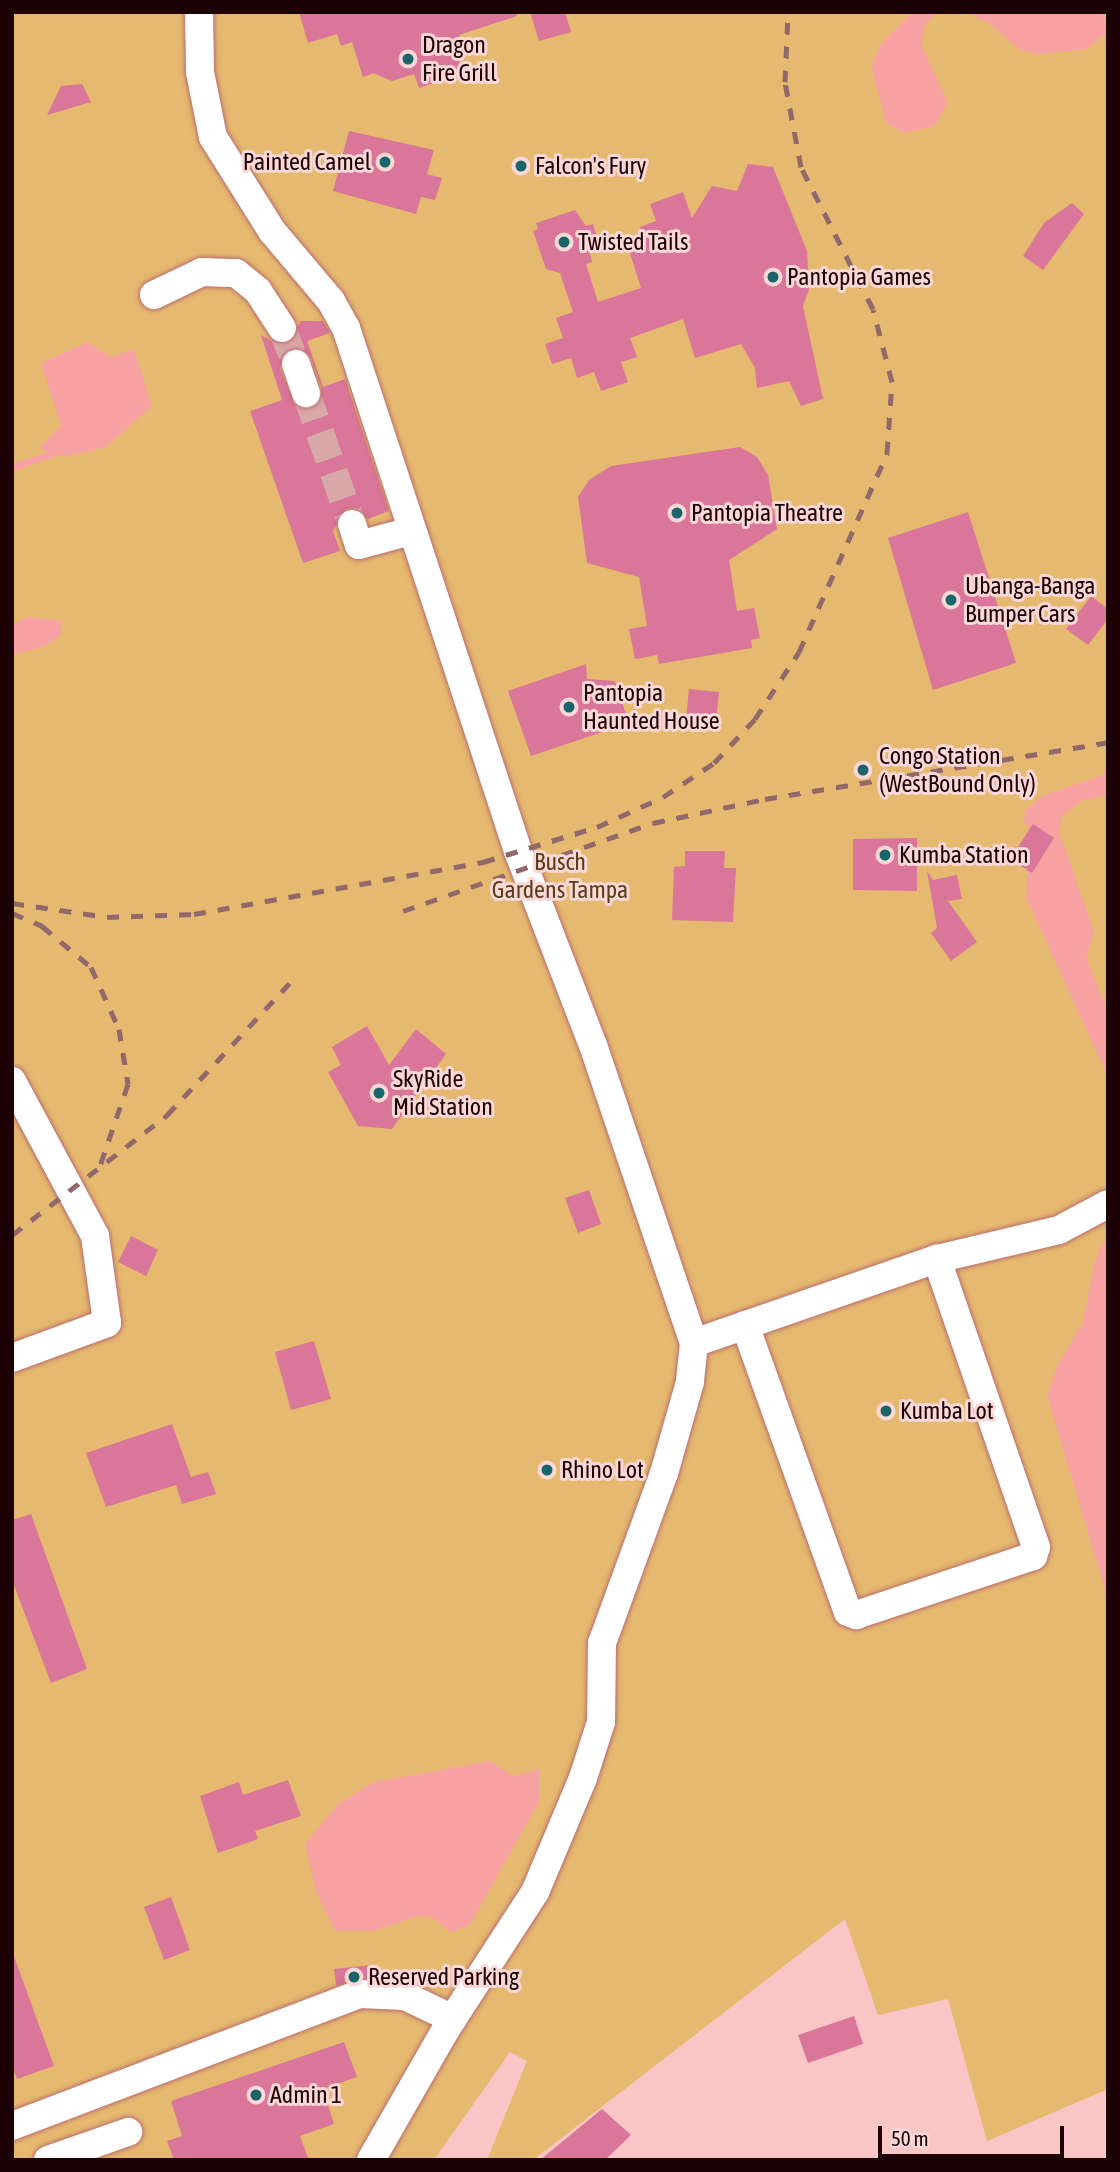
<!DOCTYPE html>
<html>
<head>
<meta charset="utf-8">
<style>
	body { margin:0 }
	#map { position:relative; width:1120px; height:2172px; overflow:hidden; background:#fac5c5; font-family:"Asap Condensed",sans-serif }
	div>[style] { position:absolute }
	.green>* { inset:0; background:#e5b96f }
	.water>* { inset:0; background:#f7a1a2 }
	.stream>* { height:7px; margin:-3.5px; padding:0 3.5px; transform-origin:3.5px; border-radius:3.5px; background:#f7a1a2 }
	.building>* { inset:0; background:#da7699 }
	.minor-tunnel>* { height:28px; margin-top:-14px; transform-origin:0; background:repeating-linear-gradient(90deg,#d9a8a8 0 28px,transparent 0 42px) }
	.roads { filter:drop-shadow(0 0 2px #bb6d6e) drop-shadow(0 0 2px #bb6d6e) }
	.minor>* { height:28px; margin:-14px; padding:0 14px; transform-origin:14px; border-radius:14px; background:#fff }
	.rail>* { height:5px; margin-top:-2.5px; transform-origin:0; background:repeating-linear-gradient(90deg,#91696a 0 12px,transparent 0 24px) }
	.dots>* { width:19px; height:19px; translate:-50% -50%; box-sizing:border-box; border:4px solid #fbd7d7; border-radius:50% }
	span { translate:-50% -50%; white-space:nowrap; text-align:center; line-height:1.15; -webkit-text-stroke:6px #fbd7d7; paint-order:stroke }
	.poi-label { font-size:24px; color:#1c0204 }
	.left { translate:0 -50%; text-align:left }
	.right { translate:-100% -50%; text-align:right }
	.park-label { font-size:24px; color:#574119 }
	.frame { position:absolute; inset:0; border:14px solid #1c0204; pointer-events:none }
	.scale { position:absolute; left:878px; top:2126px; width:186px; height:32px; box-sizing:border-box; border:4px solid #1c0204; border-top:0; padding-left:9px; font-size:21px; line-height:24px; white-space:nowrap; color:#1c0204; -webkit-text-stroke:5px #fbd7d7; paint-order:stroke }
</style>
</head>
<body>
<div id="map">
	<div class="green">
		<i style="clip-path:polygon(12px 12px,1108px 12px,1108px 2089px,987px 2141px,948px 1999px,878px 2015px,845px 1919px,533px 2160px,487px 2160px,527px 2061px,510px 2052px,434px 2160px,12px 2160px)"></i>
	</div>
	<div class="water">
		<i style="clip-path:polygon(913px 12px,938px 12px,926px 23px,921px 44px,948px 103px,934px 126px,905px 133px,887px 124px,871px 66px,881px 44px)"></i>
		<i style="clip-path:polygon(965px 12px,1103px 12px,1108px 31px,1087px 49px,1038px 54px,1020px 50px,988px 23px)"></i>
		<i style="clip-path:polygon(87px 342px,111px 357px,134px 349px,152px 406px,106px 447px,63px 457px,39px 448px,61px 426px,41px 363px)"></i>
		<i style="clip-path:polygon(27px 617px,62px 621px,60px 636px,43px 647px,12px 655px,12px 625px)"></i>
		<i style="clip-path:polygon(1108px 773px,1108px 795px,1081px 801px,1062px 816px,1059px 831px,1094px 932px,1086px 957px,1108px 1014px,1108px 1077px,1026px 897px,1031px 832px,1024px 821px,1025px 811px,1042px 796px)"></i>
		<i style="clip-path:polygon(1108px 1242px,1108px 1600px,1047px 1395px,1057px 1366px,1082px 1324px,1095px 1263px,1101px 1245px)"></i>
		<i style="clip-path:polygon(490px 1761px,513px 1776px,539px 1769px,539px 1802px,469px 1926px,451px 1932px,432px 1918px,418px 1916px,374px 1931px,335px 1931px,317px 1894px,305px 1844px,339px 1803px,374px 1782px)"></i>
	</div>
	<div class="stream">
		<i style="left:12px;top:467px;width:43px;rotate:-18.9deg"></i>
	</div>
	<div class="building">
		<i style="clip-path:polygon(299px 12px,516px 12px,517px 16px,459px 35px,462px 46px,455px 48px,463px 73px,419px 88px,414px 74px,392px 81px,373px 73px,363px 77px,352px 42px,341px 46px,337px 34px,308px 43px)"></i>
		<i style="clip-path:polygon(530px 12px,565px 12px,571px 32px,539px 41px)"></i>
		<i style="clip-path:polygon(82px 84px,91px 102px,47px 115px,61px 86px)"></i>
		<i style="clip-path:polygon(349px 131px,434px 150px,427px 174px,442px 178px,435px 200px,421px 197px,416px 214px,333px 191px)"></i>
		<i style="clip-path:polygon(748px 164px,773px 167px,807px 251px,809px 290px,803px 306px,823px 399px,801px 406px,789px 381px,757px 388px,755px 368px,741px 344px,695px 358px,683px 319px,630px 338px,637px 357px,621px 362px,628px 382px,601px 391px,594px 372px,577px 378px,571px 358px,552px 364px,545px 344px,563px 338px,556px 318px,573px 312px,560px 273px,546px 269px,533px 231px,538px 229px,536px 223px,575px 210px,586px 226px,593px 224px,601px 250px,590px 253px,592px 262px,586px 264px,598px 302px,641px 288px,629px 250px,645px 244px,640px 227px,656px 221px,650px 204px,683px 192px,692px 218px,712px 186px,737px 191px)"></i>
		<i style="clip-path:polygon(1072px 203px,1084px 214px,1043px 270px,1023px 256px,1044px 223px)"></i>
		<i style="clip-path:polygon(evenodd,301px 321px,323px 321px,330px 333px,307px 341px,323px 387px,345px 379px,389px 511px,368px 519px,356px 508px,346px 509px,333px 531px,340px 551px,303px 563px,250px 411px,282px 400px,261px 335px,275px 343px,290px 342px,301px 321px,300px 348px,311px 358px,322px 388px,319px 403px,311px 409px,295px 405px,280px 369px,284px 353px,300px 348px)"></i>
		<i style="clip-path:polygon(740px 447px,757px 457px,768px 475px,777px 529px,729px 560px,737px 611px,754px 608px,760px 638px,751px 640px,752px 648px,659px 664px,657px 655px,635px 659px,629px 629px,647px 626px,639px 577px,587px 563px,578px 497px,589px 480px,611px 466px)"></i>
		<i style="clip-path:polygon(968px 512px,1016px 663px,933px 690px,888px 538px)"></i>
		<i style="clip-path:polygon(1091px 596px,1108px 609px,1108px 619px,1088px 645px,1066px 629px)"></i>
		<i style="clip-path:polygon(586px 664px,587px 679px,615px 681px,629px 723px,531px 756px,508px 691px)"></i>
		<i style="clip-path:polygon(689px 689px,719px 692px,716px 723px,686px 720px)"></i>
		<i style="clip-path:polygon(1033px 824px,1054px 838px,1032px 873px,1010px 859px)"></i>
		<i style="clip-path:polygon(917px 838px,917px 891px,853px 890px,853px 839px)"></i>
		<i style="clip-path:polygon(685px 851px,725px 851px,724px 868px,736px 868px,733px 922px,672px 920px,674px 867px,685px 866px)"></i>
		<i style="clip-path:polygon(927px 871px,933px 880px,957px 875px,962px 899px,948px 901px,977px 942px,951px 961px,931px 933px,937px 928px)"></i>
		<i style="clip-path:polygon(367px 1026px,389px 1065px,416px 1029px,446px 1054px,392px 1129px,358px 1126px,328px 1072px,341px 1065px,332px 1047px)"></i>
		<i style="clip-path:polygon(589px 1190px,601px 1224px,578px 1233px,565px 1198px)"></i>
		<i style="clip-path:polygon(131px 1236px,158px 1250px,146px 1276px,118px 1262px)"></i>
		<i style="clip-path:polygon(314px 1341px,331px 1399px,291px 1410px,275px 1352px)"></i>
		<i style="clip-path:polygon(172px 1424px,191px 1477px,208px 1472px,216px 1494px,182px 1504px,176px 1485px,106px 1507px,86px 1453px)"></i>
		<i style="clip-path:polygon(31px 1514px,87px 1669px,51px 1683px,12px 1580px,12px 1520px)"></i>
		<i style="clip-path:polygon(288px 1780px,301px 1816px,255px 1831px,258px 1839px,218px 1853px,200px 1796px,239px 1782px,243px 1795px)"></i>
		<i style="clip-path:polygon(171px 1897px,190px 1950px,164px 1960px,144px 1907px)"></i>
		<i style="clip-path:polygon(12px 1951px,54px 2066px,17px 2079px,12px 2065px)"></i>
		<i style="clip-path:polygon(372px 1965px,374px 1978px,336px 1985px,334px 1969px)"></i>
		<i style="clip-path:polygon(854px 2016px,863px 2044px,808px 2063px,798px 2035px)"></i>
		<i style="clip-path:polygon(344px 2042px,357px 2077px,323px 2089px,334px 2124px,300px 2136px,309px 2160px,174px 2160px,167px 2141px,182px 2136px,171px 2101px)"></i>
		<i style="clip-path:polygon(602px 2109px,631px 2135px,605px 2160px,540px 2160px)"></i>
	</div>
	<div class="minor-tunnel">
		<i style="left:282px;top:328px;width:39px;rotate:69deg"></i>
		<i style="left:306px;top:393px;width:139px;rotate:70.7deg"></i>
	</div>
	<div class="roads">
		<div class="minor">
			<i style="left:199px;top:12px;width:60px;rotate:89deg"></i>
			<i style="left:200px;top:72px;width:66px;rotate:78.7deg"></i>
			<i style="left:213px;top:137px;width:111px;rotate:57.9deg"></i>
			<i style="left:272px;top:231px;width:92px;rotate:49.9deg"></i>
			<i style="left:331px;top:301px;width:31px;rotate:61deg"></i>
			<i style="left:346px;top:328px;width:551px;rotate:71.8deg"></i>
			<i style="left:518px;top:851px;width:208px;rotate:68.9deg"></i>
			<i style="left:593px;top:1045px;width:315px;rotate:71.3deg"></i>
			<i style="left:694px;top:1343px;width:39px;rotate:96deg"></i>
			<i style="left:690px;top:1382px;width:95px;rotate:105.9deg"></i>
			<i style="left:664px;top:1473px;width:181px;rotate:110deg"></i>
			<i style="left:602px;top:1643px;width:79px;rotate:90.7deg"></i>
			<i style="left:601px;top:1722px;width:59px;rotate:107.8deg"></i>
			<i style="left:583px;top:1778px;width:124px;rotate:112.8deg"></i>
			<i style="left:535px;top:1892px;width:163px;rotate:123deg"></i>
			<i style="left:446px;top:2029px;width:151px;rotate:119.8deg"></i>
			<i style="left:154px;top:295px;width:53px;rotate:-25.6deg"></i>
			<i style="left:202px;top:272px;width:34px;rotate:2deg"></i>
			<i style="left:236px;top:273px;width:28px;rotate:39deg"></i>
			<i style="left:258px;top:291px;width:44px;rotate:57deg"></i>
			<i style="left:296px;top:364px;width:31px;rotate:71deg"></i>
			<i style="left:352px;top:524px;width:22px;rotate:72deg"></i>
			<i style="left:359px;top:545px;width:54px;rotate:-15.1deg"></i>
			<i style="left:12px;top:1081px;width:176px;rotate:61.8deg"></i>
			<i style="left:95px;top:1236px;width:88px;rotate:82.1deg"></i>
			<i style="left:107px;top:1323px;width:101px;rotate:159.8deg"></i>
			<i style="left:745px;top:1325px;width:305px;rotate:70.3deg"></i>
			<i style="left:848px;top:1612px;width:9px;rotate:21deg"></i>
			<i style="left:856px;top:1615px;width:187px;rotate:-18.4deg"></i>
			<i style="left:1033px;top:1556px;width:9px;rotate:-72deg"></i>
			<i style="left:1036px;top:1547px;width:305px;rotate:-109deg"></i>
			<i style="left:694px;top:1343px;width:257px;rotate:-19.1deg"></i>
			<i style="left:937px;top:1259px;width:125px;rotate:-13.4deg"></i>
			<i style="left:1059px;top:1230px;width:55px;rotate:-28deg"></i>
			<i style="left:12px;top:2126px;width:372px;rotate:-20.8deg"></i>
			<i style="left:360px;top:1994px;width:45px;rotate:2.5deg"></i>
			<i style="left:405px;top:1996px;width:53px;rotate:25.6deg"></i>
			<i style="left:48px;top:2160px;width:85px;rotate:-19.3deg"></i>
		</div>
	</div>
	<div class="rail">
		<i style="left:12px;top:903px;width:96px;rotate:8.4deg"></i>
		<i style="left:107px;top:917px;width:87px;rotate:-2deg"></i>
		<i style="left:194px;top:914px;width:294px;rotate:-10.2deg"></i>
		<i style="left:483px;top:862px;width:119px;rotate:-17.1deg"></i>
		<i style="left:597px;top:827px;width:72px;rotate:-24.4deg"></i>
		<i style="left:663px;top:797px;width:61px;rotate:-33.7deg"></i>
		<i style="left:714px;top:763px;width:60px;rotate:-47deg"></i>
		<i style="left:755px;top:719px;width:80px;rotate:-56.7deg"></i>
		<i style="left:799px;top:652px;width:218px;rotate:-66.1deg"></i>
		<i style="left:887px;top:453px;width:71px;rotate:-86deg"></i>
		<i style="left:892px;top:382px;width:75px;rotate:-104.6deg"></i>
		<i style="left:873px;top:309px;width:159px;rotate:-116.9deg"></i>
		<i style="left:801px;top:167px;width:86px;rotate:-100.7deg"></i>
		<i style="left:785px;top:82px;width:70px;rotate:-87.5deg"></i>
		<i style="left:403px;top:911px;width:265px;rotate:-19.4deg"></i>
		<i style="left:653px;top:823px;width:115px;rotate:-12.1deg"></i>
		<i style="left:765px;top:799px;width:348px;rotate:-9.4deg"></i>
		<i style="left:12px;top:913px;width:33px;rotate:23deg"></i>
		<i style="left:42px;top:926px;width:64px;rotate:39.9deg"></i>
		<i style="left:91px;top:967px;width:68px;rotate:65.7deg"></i>
		<i style="left:119px;top:1029px;width:56px;rotate:80.7deg"></i>
		<i style="left:128px;top:1084px;width:87px;rotate:108.9deg"></i>
		<i style="left:12px;top:1235px;width:196px;rotate:-37.7deg"></i>
		<i style="left:167px;top:1115px;width:192px;rotate:-47.1deg"></i>
	</div>
	<div class="dots">
		<i style="left:408px;top:59px;background:#186669"></i>
		<i style="left:385px;top:162px;background:#186669"></i>
		<i style="left:521px;top:166px;background:#186669"></i>
		<i style="left:564px;top:242px;background:#186669"></i>
		<i style="left:773px;top:277px;background:#186669"></i>
		<i style="left:677px;top:513px;background:#186669"></i>
		<i style="left:951px;top:600px;background:#186669"></i>
		<i style="left:569px;top:707px;background:#186669"></i>
		<i style="left:863px;top:770px;background:#186669"></i>
		<i style="left:885px;top:855px;background:#186669"></i>
		<i style="left:379px;top:1093px;background:#186669"></i>
		<i style="left:886px;top:1411px;background:#186669"></i>
		<i style="left:547px;top:1470px;background:#186669"></i>
		<i style="left:354px;top:1977px;background:#186669"></i>
		<i style="left:256px;top:2095px;background:#186669"></i>
	</div>
	<div class="poi-label">
		<span class="left" style="left:422px;top:59px">Dragon<br>Fire Grill</span>
		<span class="right" style="left:371px;top:162px">Painted Camel</span>
		<span class="left" style="left:535px;top:166px">Falcon's Fury</span>
		<span class="left" style="left:578px;top:242px">Twisted Tails</span>
		<span class="left" style="left:787px;top:277px">Pantopia Games</span>
		<span class="left" style="left:691px;top:513px">Pantopia Theatre</span>
		<span class="left" style="left:965px;top:600px">Ubanga-Banga<br>Bumper Cars</span>
		<span class="left" style="left:583px;top:707px">Pantopia<br>Haunted House</span>
		<span class="left" style="left:879px;top:770px">Congo Station<br>(WestBound Only)</span>
		<span class="left" style="left:899px;top:855px">Kumba Station</span>
		<span class="left" style="left:393px;top:1093px">SkyRide<br>Mid Station</span>
		<span class="left" style="left:900px;top:1411px">Kumba Lot</span>
		<span class="left" style="left:561px;top:1470px">Rhino Lot</span>
		<span class="left" style="left:368px;top:1977px">Reserved Parking</span>
		<span class="left" style="left:270px;top:2095px">Admin 1</span>
	</div>
	<div class="park-label">
		<span style="left:560px;top:876px">Busch<br>Gardens Tampa</span>
	</div>
	<div class="frame"></div>
	<div class="scale">50 m</div>
</div>
</body>
</html>
